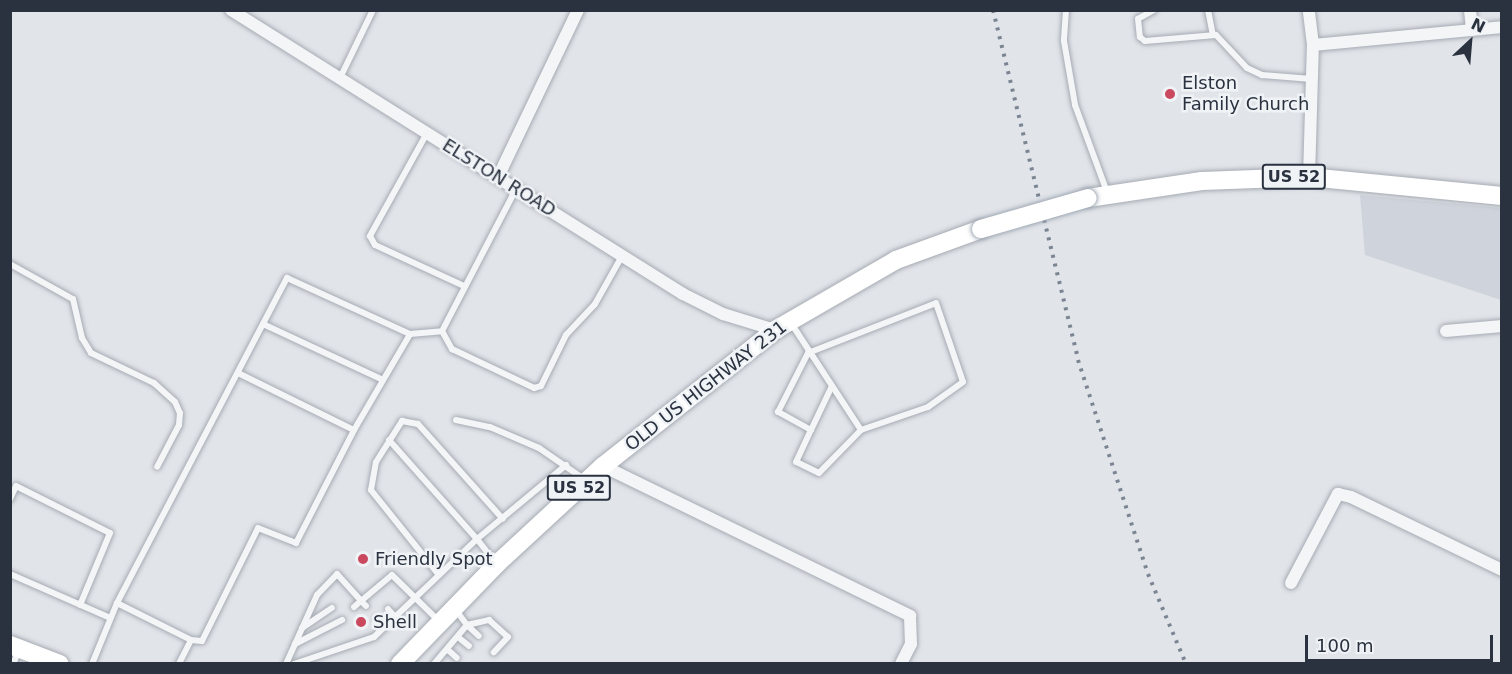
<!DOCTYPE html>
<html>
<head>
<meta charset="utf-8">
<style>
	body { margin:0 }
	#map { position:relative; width:1512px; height:674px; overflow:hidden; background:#e1e4e9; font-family:"DejaVu Sans",sans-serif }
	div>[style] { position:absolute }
	.built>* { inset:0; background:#cfd3db }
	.roads { filter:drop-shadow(0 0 2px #a6abb3) drop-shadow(0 0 2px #a6abb3) }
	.service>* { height:6px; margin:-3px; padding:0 3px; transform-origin:3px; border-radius:3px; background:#f3f5f7 }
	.minor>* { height:12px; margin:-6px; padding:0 6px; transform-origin:6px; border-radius:6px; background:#f3f5f7 }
	.primary>* { height:18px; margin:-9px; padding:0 9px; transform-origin:9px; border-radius:9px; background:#fff }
	.rail>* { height:4px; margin-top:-2px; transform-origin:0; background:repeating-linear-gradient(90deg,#7a8492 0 3px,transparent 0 9px) }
	.bridges { filter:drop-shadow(0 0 2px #a0a9b4) drop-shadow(0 0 2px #a0a9b4) }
	.primary-bridge>* { height:18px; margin:-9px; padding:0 9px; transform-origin:9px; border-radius:9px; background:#fff }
	.dots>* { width:16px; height:16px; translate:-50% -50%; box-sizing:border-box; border:3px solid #f0f3f6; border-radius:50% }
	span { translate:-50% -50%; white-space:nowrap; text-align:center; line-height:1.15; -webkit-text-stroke:5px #f0f3f6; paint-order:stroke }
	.shield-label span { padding:2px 4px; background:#f0f3f6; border:2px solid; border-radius:4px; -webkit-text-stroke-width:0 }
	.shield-label { font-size:16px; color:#2a3240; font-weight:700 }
	.poi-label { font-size:18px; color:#2a3240 }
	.left { translate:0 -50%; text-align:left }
	.street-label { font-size:18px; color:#2a3240 }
	.frame { position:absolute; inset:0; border:12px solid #2a3240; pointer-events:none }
	.north { position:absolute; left:1440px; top:12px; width:60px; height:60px; -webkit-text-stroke:4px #f0f3f6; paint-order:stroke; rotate:26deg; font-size:16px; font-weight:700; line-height:24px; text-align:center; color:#2a3240 }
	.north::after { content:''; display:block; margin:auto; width:21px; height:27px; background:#2a3240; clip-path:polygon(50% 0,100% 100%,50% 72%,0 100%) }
	.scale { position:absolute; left:1305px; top:635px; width:188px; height:27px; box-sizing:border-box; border:3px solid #2a3240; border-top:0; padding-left:8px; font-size:18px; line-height:21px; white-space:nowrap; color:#2a3240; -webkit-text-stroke:4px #f0f3f6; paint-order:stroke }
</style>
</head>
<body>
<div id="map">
	<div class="built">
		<i style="clip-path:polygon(1360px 195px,1501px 208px,1501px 300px,1365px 255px)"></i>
	</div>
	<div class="roads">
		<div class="service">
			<i style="left:1066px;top:10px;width:31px;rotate:94deg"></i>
			<i style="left:1064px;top:41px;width:65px;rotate:80.2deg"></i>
			<i style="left:1075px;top:105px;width:93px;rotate:69.8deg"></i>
			<i style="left:1154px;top:10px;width:18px;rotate:151deg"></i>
			<i style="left:1138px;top:19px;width:18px;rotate:84deg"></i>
			<i style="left:1140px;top:37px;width:6px;rotate:39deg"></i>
			<i style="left:1145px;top:41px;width:71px;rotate:-4.8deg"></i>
			<i style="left:1216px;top:35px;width:45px;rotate:46.8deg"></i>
			<i style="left:1247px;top:68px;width:17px;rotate:25deg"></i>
			<i style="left:1262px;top:75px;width:50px;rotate:4.6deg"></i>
			<i style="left:1208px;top:10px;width:25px;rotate:79deg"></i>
			<i style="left:340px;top:78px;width:76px;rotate:-64.1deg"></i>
			<i style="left:427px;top:133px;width:118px;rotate:119deg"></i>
			<i style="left:370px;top:236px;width:10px;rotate:61deg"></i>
			<i style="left:375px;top:245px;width:98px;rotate:24.7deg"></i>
			<i style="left:516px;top:189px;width:160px;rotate:117.5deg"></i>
			<i style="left:442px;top:331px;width:21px;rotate:61deg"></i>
			<i style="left:452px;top:349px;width:91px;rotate:25.4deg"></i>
			<i style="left:534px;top:388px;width:7px;rotate:-16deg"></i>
			<i style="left:541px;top:386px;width:57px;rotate:-63.9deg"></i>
			<i style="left:566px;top:335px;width:42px;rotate:-46.9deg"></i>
			<i style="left:595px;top:304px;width:55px;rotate:-60.6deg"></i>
			<i style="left:10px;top:264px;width:72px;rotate:29.1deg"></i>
			<i style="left:73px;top:299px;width:40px;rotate:77deg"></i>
			<i style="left:82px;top:338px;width:17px;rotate:59deg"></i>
			<i style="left:91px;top:353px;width:70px;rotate:25.5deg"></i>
			<i style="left:154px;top:383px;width:28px;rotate:42deg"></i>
			<i style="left:175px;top:402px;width:12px;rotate:66deg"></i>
			<i style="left:180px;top:413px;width:12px;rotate:95deg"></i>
			<i style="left:179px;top:425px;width:47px;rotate:117.6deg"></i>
			<i style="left:791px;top:323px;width:128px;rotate:56.8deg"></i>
			<i style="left:263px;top:324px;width:132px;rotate:25deg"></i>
			<i style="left:238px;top:373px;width:129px;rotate:26.2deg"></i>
			<i style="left:456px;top:420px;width:35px;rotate:12deg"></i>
			<i style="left:490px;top:427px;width:53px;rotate:23.2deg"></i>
			<i style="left:539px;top:448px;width:55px;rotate:34.6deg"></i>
			<i style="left:811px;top:430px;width:38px;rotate:-151deg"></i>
			<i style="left:778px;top:412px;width:66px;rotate:-63deg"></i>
			<i style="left:808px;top:353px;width:137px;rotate:-21.3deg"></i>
			<i style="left:936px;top:303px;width:83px;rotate:71.1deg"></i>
			<i style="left:963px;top:382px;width:43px;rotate:144.5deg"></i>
			<i style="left:928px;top:407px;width:71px;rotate:161.1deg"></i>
			<i style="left:861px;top:430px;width:60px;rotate:134.3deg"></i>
			<i style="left:819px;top:473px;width:25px;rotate:-154deg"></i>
			<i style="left:796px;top:462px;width:35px;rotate:-65deg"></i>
			<i style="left:811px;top:430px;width:47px;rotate:-64.5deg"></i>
			<i style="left:389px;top:440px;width:132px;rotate:48.4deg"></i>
			<i style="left:477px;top:539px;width:116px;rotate:-39.7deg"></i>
			<i style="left:10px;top:499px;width:14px;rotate:-65deg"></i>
			<i style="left:16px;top:486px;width:105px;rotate:26.6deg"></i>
			<i style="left:110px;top:533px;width:78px;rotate:112.6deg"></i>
			<i style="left:10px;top:574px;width:109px;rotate:23.7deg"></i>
			<i style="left:439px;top:575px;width:109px;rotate:-128.7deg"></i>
			<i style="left:371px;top:490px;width:28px;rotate:-80deg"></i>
			<i style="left:376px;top:462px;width:49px;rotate:-57.6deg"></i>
			<i style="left:402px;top:421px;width:16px;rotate:11deg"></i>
			<i style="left:418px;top:424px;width:127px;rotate:48.2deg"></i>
			<i style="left:117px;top:603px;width:367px;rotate:-62.4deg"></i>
			<i style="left:287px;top:278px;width:135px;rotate:24.5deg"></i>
			<i style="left:410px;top:334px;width:32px;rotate:-5deg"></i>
			<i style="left:354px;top:607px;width:9px;rotate:-41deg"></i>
			<i style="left:361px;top:601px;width:7px;rotate:45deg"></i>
			<i style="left:388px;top:609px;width:11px;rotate:49deg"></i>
			<i style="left:455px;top:609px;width:20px;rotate:53deg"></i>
			<i style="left:467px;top:625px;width:23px;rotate:-13deg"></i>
			<i style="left:489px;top:620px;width:25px;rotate:42deg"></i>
			<i style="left:508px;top:637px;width:21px;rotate:133deg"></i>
			<i style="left:377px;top:619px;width:11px;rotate:52deg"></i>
			<i style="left:302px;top:628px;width:36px;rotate:-34deg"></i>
			<i style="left:458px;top:637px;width:14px;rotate:39deg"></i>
			<i style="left:191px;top:640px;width:11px;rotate:5deg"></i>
			<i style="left:202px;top:641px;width:126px;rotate:-63.6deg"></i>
			<i style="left:258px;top:528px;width:41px;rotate:21.5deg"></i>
			<i style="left:296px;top:543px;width:127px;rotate:-62.8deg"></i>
			<i style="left:354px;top:430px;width:111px;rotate:-59.7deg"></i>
			<i style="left:295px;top:644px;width:53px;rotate:-27.1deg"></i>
			<i style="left:447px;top:649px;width:13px;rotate:42deg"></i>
			<i style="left:13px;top:664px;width:13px;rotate:-67deg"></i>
			<i style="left:92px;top:664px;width:66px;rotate:-67.7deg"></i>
			<i style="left:117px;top:603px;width:83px;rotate:26.6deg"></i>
			<i style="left:191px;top:640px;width:27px;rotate:117deg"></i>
			<i style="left:286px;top:664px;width:76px;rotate:-65.8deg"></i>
			<i style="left:317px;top:595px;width:29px;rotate:-46deg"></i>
			<i style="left:337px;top:574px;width:36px;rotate:48deg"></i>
			<i style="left:361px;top:601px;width:40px;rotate:-40deg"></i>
			<i style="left:392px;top:575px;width:64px;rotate:44.4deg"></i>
			<i style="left:294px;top:664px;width:84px;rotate:-18.6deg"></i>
			<i style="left:374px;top:637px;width:142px;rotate:-43.6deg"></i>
			<i style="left:477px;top:539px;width:31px;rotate:52deg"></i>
			<i style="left:434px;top:664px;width:51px;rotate:-49.8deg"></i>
			<i style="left:467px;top:625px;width:16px;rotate:43deg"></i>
		</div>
		<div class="minor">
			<i style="left:231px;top:10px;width:534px;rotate:32.14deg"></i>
			<i style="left:683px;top:294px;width:45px;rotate:26.6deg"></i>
			<i style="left:723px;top:314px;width:54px;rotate:17.1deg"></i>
			<i style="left:1470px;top:10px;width:20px;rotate:84deg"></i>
			<i style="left:1313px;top:45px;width:190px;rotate:-5.4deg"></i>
			<i style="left:498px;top:177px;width:185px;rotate:-64.4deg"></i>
			<i style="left:1309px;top:177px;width:132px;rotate:-88.3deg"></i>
			<i style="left:1313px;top:45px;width:35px;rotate:-97deg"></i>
			<i style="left:1446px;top:331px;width:56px;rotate:-5.1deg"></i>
			<i style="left:603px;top:466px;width:342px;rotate:26deg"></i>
			<i style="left:910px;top:616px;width:28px;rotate:88deg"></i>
			<i style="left:911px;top:644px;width:22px;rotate:117deg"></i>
			<i style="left:1291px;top:583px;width:101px;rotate:-62.2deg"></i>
			<i style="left:1338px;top:494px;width:13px;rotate:13deg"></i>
			<i style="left:1351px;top:497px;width:168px;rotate:25.8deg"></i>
		</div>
		<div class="primary">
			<i style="left:1088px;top:198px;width:115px;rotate:-8.5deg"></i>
			<i style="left:1202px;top:181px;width:107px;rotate:-2.1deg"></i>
			<i style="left:1309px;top:177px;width:194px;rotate:5.6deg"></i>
			<i style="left:10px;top:645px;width:53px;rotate:20.8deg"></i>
			<i style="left:400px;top:664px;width:142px;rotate:-45.9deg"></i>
			<i style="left:499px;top:562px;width:142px;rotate:-42.7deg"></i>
			<i style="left:603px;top:466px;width:219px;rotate:-38.3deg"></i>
			<i style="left:775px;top:330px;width:140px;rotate:-30deg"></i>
			<i style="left:896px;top:260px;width:90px;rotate:-20deg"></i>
		</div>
	</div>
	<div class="rail">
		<i style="left:993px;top:10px;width:360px;rotate:76.3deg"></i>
		<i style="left:1078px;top:360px;width:225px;rotate:71.9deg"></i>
		<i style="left:1148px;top:574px;width:98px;rotate:67.1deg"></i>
	</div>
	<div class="bridges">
		<div class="primary-bridge">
			<i style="left:981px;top:229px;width:111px;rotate:-16.2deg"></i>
		</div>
	</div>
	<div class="dots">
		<i style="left:1170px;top:94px;background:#ca495f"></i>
		<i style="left:363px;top:559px;background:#ca495f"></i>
		<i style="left:361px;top:622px;background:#ca495f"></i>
	</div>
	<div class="shield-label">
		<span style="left:1294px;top:177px">US 52</span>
		<span style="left:579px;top:488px">US 52</span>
	</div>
	<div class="poi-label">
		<span class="left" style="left:1182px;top:94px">Elston<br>Family Church</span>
		<span class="left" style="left:375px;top:559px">Friendly Spot</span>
		<span class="left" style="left:373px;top:622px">Shell</span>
	</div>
	<div class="street-label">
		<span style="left:499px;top:178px;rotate:32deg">ELSTON ROAD</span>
		<span style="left:706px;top:386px;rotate:-38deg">OLD US HIGHWAY 231</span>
	</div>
	<div class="frame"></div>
	<div class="north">N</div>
	<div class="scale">100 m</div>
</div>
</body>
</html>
